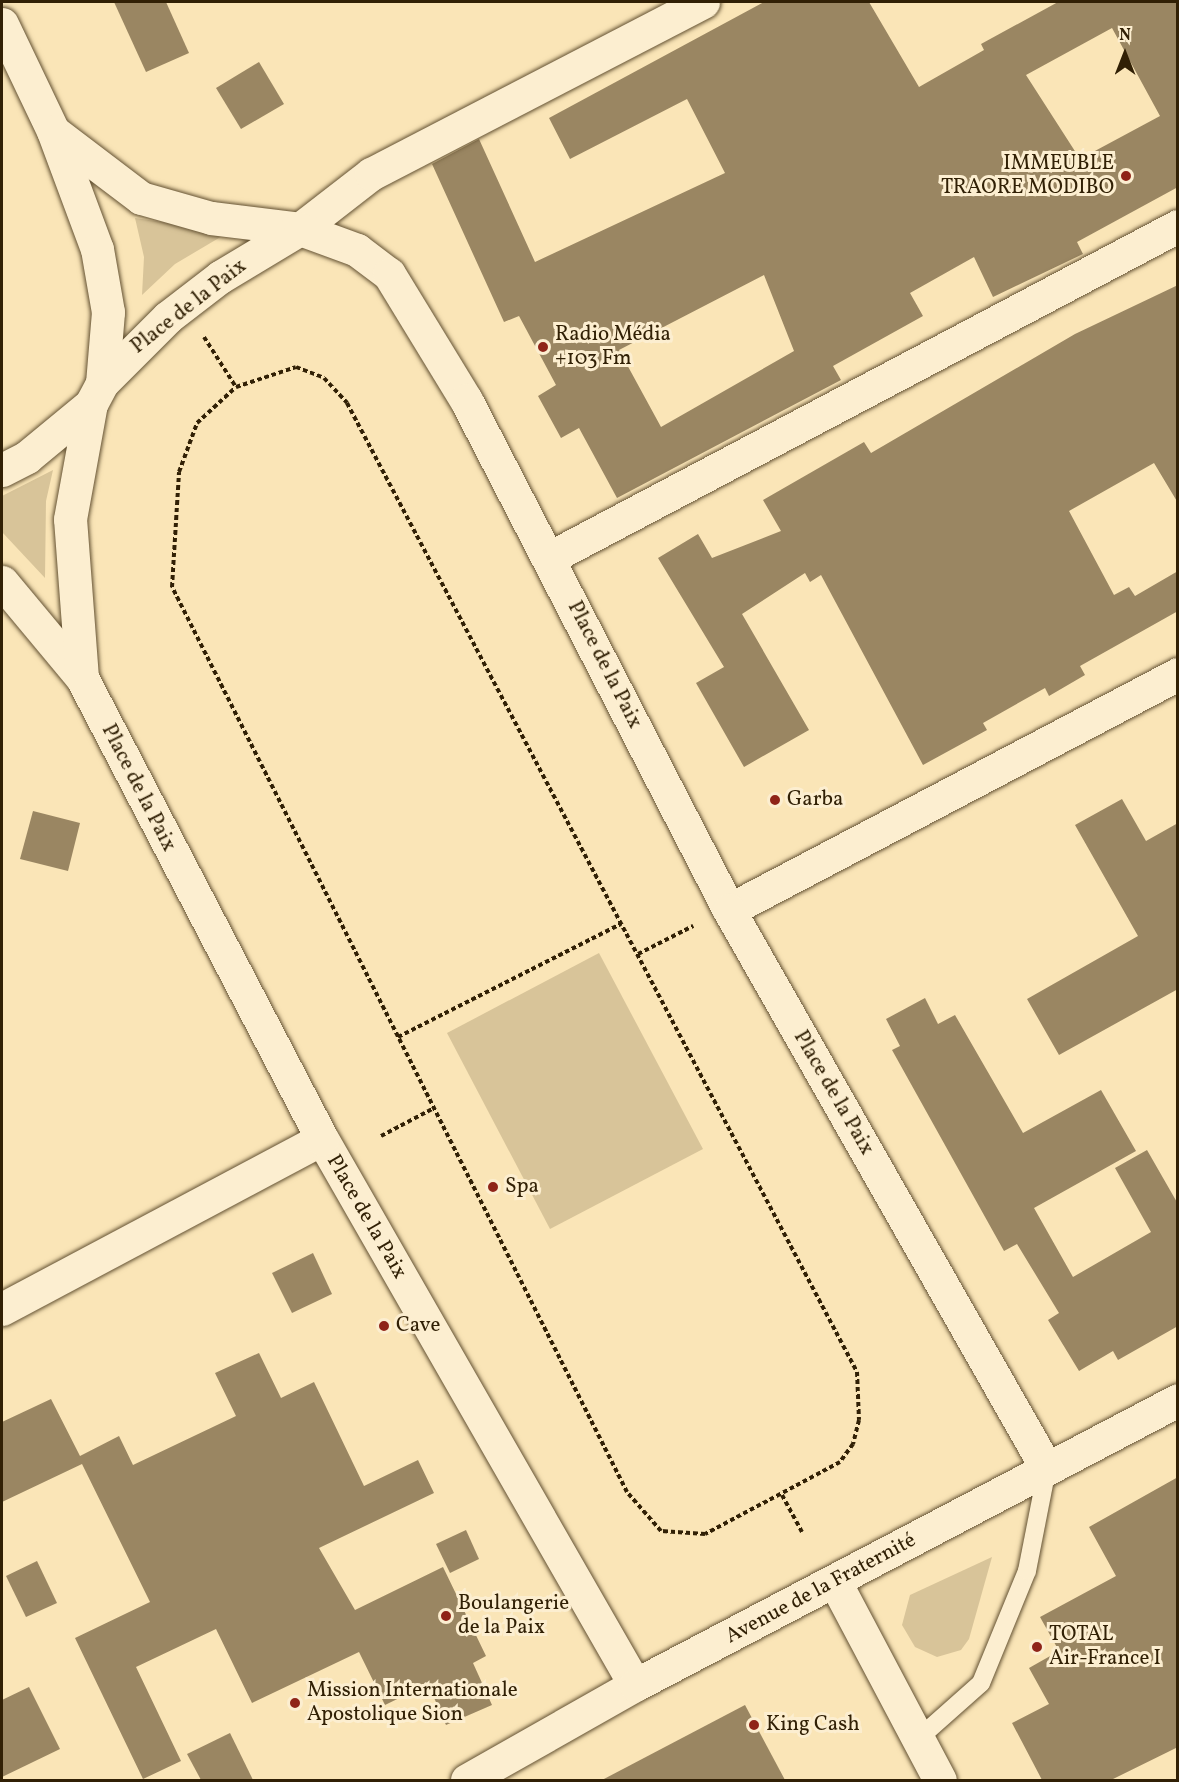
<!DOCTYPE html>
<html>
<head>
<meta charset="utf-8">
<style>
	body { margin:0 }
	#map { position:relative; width:1179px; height:1782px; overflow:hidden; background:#fae5b7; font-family:Vollkorn,serif }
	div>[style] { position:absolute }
	.green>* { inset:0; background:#d8c499 }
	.building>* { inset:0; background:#9a8662 }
	.path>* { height:4px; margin-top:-2px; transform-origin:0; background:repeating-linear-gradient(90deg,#312005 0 4.5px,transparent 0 7.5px) }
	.roads { filter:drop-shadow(0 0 2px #635132) drop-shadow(0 0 2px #635132) }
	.lane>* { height:18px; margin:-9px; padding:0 9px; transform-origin:9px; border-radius:9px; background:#fceed0 }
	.street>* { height:33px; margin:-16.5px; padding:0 16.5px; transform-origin:16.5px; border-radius:16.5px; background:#fceed0 }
	.secondary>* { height:33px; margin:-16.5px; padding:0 16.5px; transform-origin:16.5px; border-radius:16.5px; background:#fceed0 }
	.dots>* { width:16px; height:16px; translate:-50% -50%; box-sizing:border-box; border:3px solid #fceed0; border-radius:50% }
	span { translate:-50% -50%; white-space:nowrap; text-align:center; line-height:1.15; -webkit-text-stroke:6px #fceed0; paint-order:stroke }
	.poi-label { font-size:21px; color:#312005 }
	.right { translate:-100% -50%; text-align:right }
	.left { translate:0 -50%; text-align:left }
	.street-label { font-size:21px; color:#312005 }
	.frame { position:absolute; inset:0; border:3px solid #312005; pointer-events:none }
	.north { position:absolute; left:1095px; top:24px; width:60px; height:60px; -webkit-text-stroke:4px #fceed0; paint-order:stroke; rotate:0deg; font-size:16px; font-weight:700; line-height:24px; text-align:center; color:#312005 }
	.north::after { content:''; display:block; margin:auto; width:21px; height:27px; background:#312005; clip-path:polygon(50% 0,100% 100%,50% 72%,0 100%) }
</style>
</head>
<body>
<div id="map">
	<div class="green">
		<i style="clip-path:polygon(135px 218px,229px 232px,175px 264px,142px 295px,144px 257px)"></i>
		<i style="clip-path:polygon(53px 470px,46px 501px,45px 578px,2px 532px,2px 496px)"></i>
		<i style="clip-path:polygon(599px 953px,703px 1149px,550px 1229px,447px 1033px)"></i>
		<i style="clip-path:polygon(992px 1557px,969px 1639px,961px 1650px,937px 1657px,915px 1647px,902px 1625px,910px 1595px)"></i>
	</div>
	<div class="building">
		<i style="clip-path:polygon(114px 2px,166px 2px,189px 53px,146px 72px)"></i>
		<i style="clip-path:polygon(evenodd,764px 2px,869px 2px,919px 87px,984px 50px,981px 44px,1058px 2px,1178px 2px,1178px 187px,1077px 242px,1083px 254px,993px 297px,974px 257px,910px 293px,923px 316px,833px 366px,841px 380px,617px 498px,579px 428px,561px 438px,538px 396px,556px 385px,519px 316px,504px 322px,432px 164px,479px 139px,535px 262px,725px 173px,687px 99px,570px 159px,549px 118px,764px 2px,1112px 28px,1160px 116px,1080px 159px,1026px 75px,1112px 28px,764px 2px,764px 275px,794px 351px,661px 427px,619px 350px,764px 275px)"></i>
		<i style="clip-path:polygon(259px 62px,284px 104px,241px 129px,216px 88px)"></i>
		<i style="clip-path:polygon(1178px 285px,1178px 503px,1154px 463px,1069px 511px,1114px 595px,1129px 587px,1135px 596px,1178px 571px,1178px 611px,1080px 666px,1085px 675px,1049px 696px,1045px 688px,983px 723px,987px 730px,923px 765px,821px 575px,810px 582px,805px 573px,742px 614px,809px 730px,744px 767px,696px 683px,724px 667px,658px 558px,698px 534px,712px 558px,781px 531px,763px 500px,864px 442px,871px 453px,1075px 334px)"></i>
		<i style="clip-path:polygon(1122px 799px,1146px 841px,1178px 823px,1178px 989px,1059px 1055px,1027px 999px,1138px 936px,1075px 825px)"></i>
		<i style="clip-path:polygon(33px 811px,80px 823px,68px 871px,20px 859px)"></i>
		<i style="clip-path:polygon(925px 998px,938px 1024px,955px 1015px,1023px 1133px,1101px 1090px,1136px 1151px,1034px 1208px,1073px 1277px,1151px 1232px,1115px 1168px,1147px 1150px,1178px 1204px,1178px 1326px,1118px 1360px,1113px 1351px,1079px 1371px,1048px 1320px,1059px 1313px,1017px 1244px,1004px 1251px,892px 1050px,900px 1046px,886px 1019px)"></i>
		<i style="clip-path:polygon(313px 1253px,332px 1294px,292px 1313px,272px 1273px)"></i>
		<i style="clip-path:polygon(259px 1353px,281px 1398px,314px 1382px,364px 1486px,418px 1460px,434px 1493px,319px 1548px,355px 1610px,443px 1567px,486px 1656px,473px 1663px,492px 1705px,446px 1725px,428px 1684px,385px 1705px,359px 1652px,252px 1703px,216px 1629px,136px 1667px,181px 1761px,143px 1779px,75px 1638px,150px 1602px,82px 1464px,2px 1502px,2px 1422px,51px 1399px,80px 1456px,119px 1436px,133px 1465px,236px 1416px,215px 1373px)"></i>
		<i style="clip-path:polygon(1178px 1477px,1178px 1747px,1111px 1780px,1042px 1780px,1012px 1723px,1049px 1704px,1029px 1668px,1059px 1651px,1040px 1617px,1116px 1576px,1089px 1527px)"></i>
		<i style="clip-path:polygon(466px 1530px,479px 1559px,450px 1573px,436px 1544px)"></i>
		<i style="clip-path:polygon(37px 1561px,57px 1603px,26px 1617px,6px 1576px)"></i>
		<i style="clip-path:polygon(29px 1687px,60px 1749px,2px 1777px,2px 1700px)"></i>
		<i style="clip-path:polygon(745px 1705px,785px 1780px,602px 1780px)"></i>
		<i style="clip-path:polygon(230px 1733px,253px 1780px,201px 1780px,187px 1754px)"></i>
	</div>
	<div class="path">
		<i style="left:204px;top:337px;width:59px;rotate:57.4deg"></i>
		<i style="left:236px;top:387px;width:63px;rotate:-18.4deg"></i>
		<i style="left:296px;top:367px;width:30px;rotate:21deg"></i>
		<i style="left:324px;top:378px;width:34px;rotate:47deg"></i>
		<i style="left:347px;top:403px;width:1095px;rotate:62.24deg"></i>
		<i style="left:857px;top:1372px;width:48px;rotate:87.6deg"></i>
		<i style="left:859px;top:1420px;width:25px;rotate:104deg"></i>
		<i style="left:853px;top:1444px;width:22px;rotate:126deg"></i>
		<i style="left:840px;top:1462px;width:153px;rotate:151.9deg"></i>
		<i style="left:705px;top:1534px;width:44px;rotate:-176.1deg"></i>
		<i style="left:661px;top:1531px;width:52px;rotate:-131.1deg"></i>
		<i style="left:627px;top:1492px;width:1013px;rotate:-116.69deg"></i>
		<i style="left:172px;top:587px;width:115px;rotate:-86.5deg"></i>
		<i style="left:179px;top:472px;width:52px;rotate:-69.8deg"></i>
		<i style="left:197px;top:423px;width:53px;rotate:-42.7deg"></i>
		<i style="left:638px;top:954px;width:62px;rotate:-27deg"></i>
		<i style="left:398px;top:1037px;width:250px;rotate:-26.9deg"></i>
		<i style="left:381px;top:1136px;width:60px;rotate:-27.8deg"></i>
		<i style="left:782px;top:1495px;width:42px;rotate:61.6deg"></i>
	</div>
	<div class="roads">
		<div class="lane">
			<i style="left:918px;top:1739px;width:84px;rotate:-41.6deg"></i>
			<i style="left:981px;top:1683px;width:121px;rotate:-67.7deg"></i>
			<i style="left:1027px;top:1571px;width:104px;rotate:-78.9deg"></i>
		</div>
		<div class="street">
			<i style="left:300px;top:229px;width:90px;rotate:-37.8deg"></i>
			<i style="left:371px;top:174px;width:374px;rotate:-27.4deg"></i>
			<i style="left:549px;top:558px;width:711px;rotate:-27.83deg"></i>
			<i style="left:729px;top:910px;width:507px;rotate:-27.73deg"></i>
			<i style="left:2px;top:1309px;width:362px;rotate:-28deg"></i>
		</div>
		<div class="secondary">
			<i style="left:2px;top:24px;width:119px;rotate:64.5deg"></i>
			<i style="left:53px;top:131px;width:126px;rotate:69.6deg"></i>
			<i style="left:97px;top:249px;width:64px;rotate:80.1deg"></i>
			<i style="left:108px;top:312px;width:71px;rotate:94.8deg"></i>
			<i style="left:54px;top:132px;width:109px;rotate:37.2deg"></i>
			<i style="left:141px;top:198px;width:73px;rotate:15.9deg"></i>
			<i style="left:211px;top:218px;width:90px;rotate:7deg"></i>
			<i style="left:2px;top:470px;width:28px;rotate:-27deg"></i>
			<i style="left:27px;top:457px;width:83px;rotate:-39.6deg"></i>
			<i style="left:2px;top:582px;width:125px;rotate:50.2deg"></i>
			<i style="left:835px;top:1582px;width:224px;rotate:62.1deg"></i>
			<i style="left:635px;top:1685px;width:629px;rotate:-119.82deg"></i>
			<i style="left:322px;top:1139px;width:520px;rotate:-117.5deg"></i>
			<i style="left:82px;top:678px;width:159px;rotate:-94.3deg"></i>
			<i style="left:70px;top:519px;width:117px;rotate:-79.7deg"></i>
			<i style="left:91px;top:404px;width:24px;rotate:-62deg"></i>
			<i style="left:102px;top:383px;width:93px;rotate:-45deg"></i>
			<i style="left:168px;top:317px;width:66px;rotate:-37.6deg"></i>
			<i style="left:220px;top:277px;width:93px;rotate:-31deg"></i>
			<i style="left:300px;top:229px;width:61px;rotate:20.2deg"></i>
			<i style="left:357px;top:250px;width:40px;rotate:37deg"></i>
			<i style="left:389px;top:274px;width:148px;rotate:58.6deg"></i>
			<i style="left:466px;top:400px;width:574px;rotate:62.72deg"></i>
			<i style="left:729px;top:910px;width:643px;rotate:60.37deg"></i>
			<i style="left:467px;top:1780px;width:193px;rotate:-29.5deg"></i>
			<i style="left:635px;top:1685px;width:613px;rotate:-27.69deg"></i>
		</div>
	</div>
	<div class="dots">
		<i style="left:1126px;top:176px;background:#8f2418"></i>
		<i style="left:543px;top:347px;background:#8f2418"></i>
		<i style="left:775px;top:800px;background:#8f2418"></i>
		<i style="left:493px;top:1187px;background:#8f2418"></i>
		<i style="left:384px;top:1326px;background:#8f2418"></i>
		<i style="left:446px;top:1616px;background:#8f2418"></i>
		<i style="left:1037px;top:1647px;background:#8f2418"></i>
		<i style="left:295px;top:1703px;background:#8f2418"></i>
		<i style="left:754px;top:1725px;background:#8f2418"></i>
	</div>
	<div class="poi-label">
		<span class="right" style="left:1114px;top:176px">IMMEUBLE<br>TRAORE MODIBO</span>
		<span class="left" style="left:555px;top:347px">Radio Média<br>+103 Fm</span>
		<span class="left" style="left:787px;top:800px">Garba</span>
		<span class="left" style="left:505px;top:1187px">Spa</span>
		<span class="left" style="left:396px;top:1326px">Cave</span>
		<span class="left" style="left:458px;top:1616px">Boulangerie<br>de la Paix</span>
		<span class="left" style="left:1049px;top:1647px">TOTAL<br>Air-France I</span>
		<span class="left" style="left:307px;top:1703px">Mission Internationale<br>Apostolique Sion</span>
		<span class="left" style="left:766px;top:1725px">King Cash</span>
	</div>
	<div class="street-label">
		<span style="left:189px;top:307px;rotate:-38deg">Place de la Paix</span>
		<span style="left:604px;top:665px;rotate:63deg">Place de la Paix</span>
		<span style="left:138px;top:788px;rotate:63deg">Place de la Paix</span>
		<span style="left:833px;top:1093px;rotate:60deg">Place de la Paix</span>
		<span style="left:366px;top:1217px;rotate:60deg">Place de la Paix</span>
		<span style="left:821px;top:1589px;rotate:-28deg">Avenue de la Fraternité</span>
	</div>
	<div class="frame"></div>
	<div class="north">N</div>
</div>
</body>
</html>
